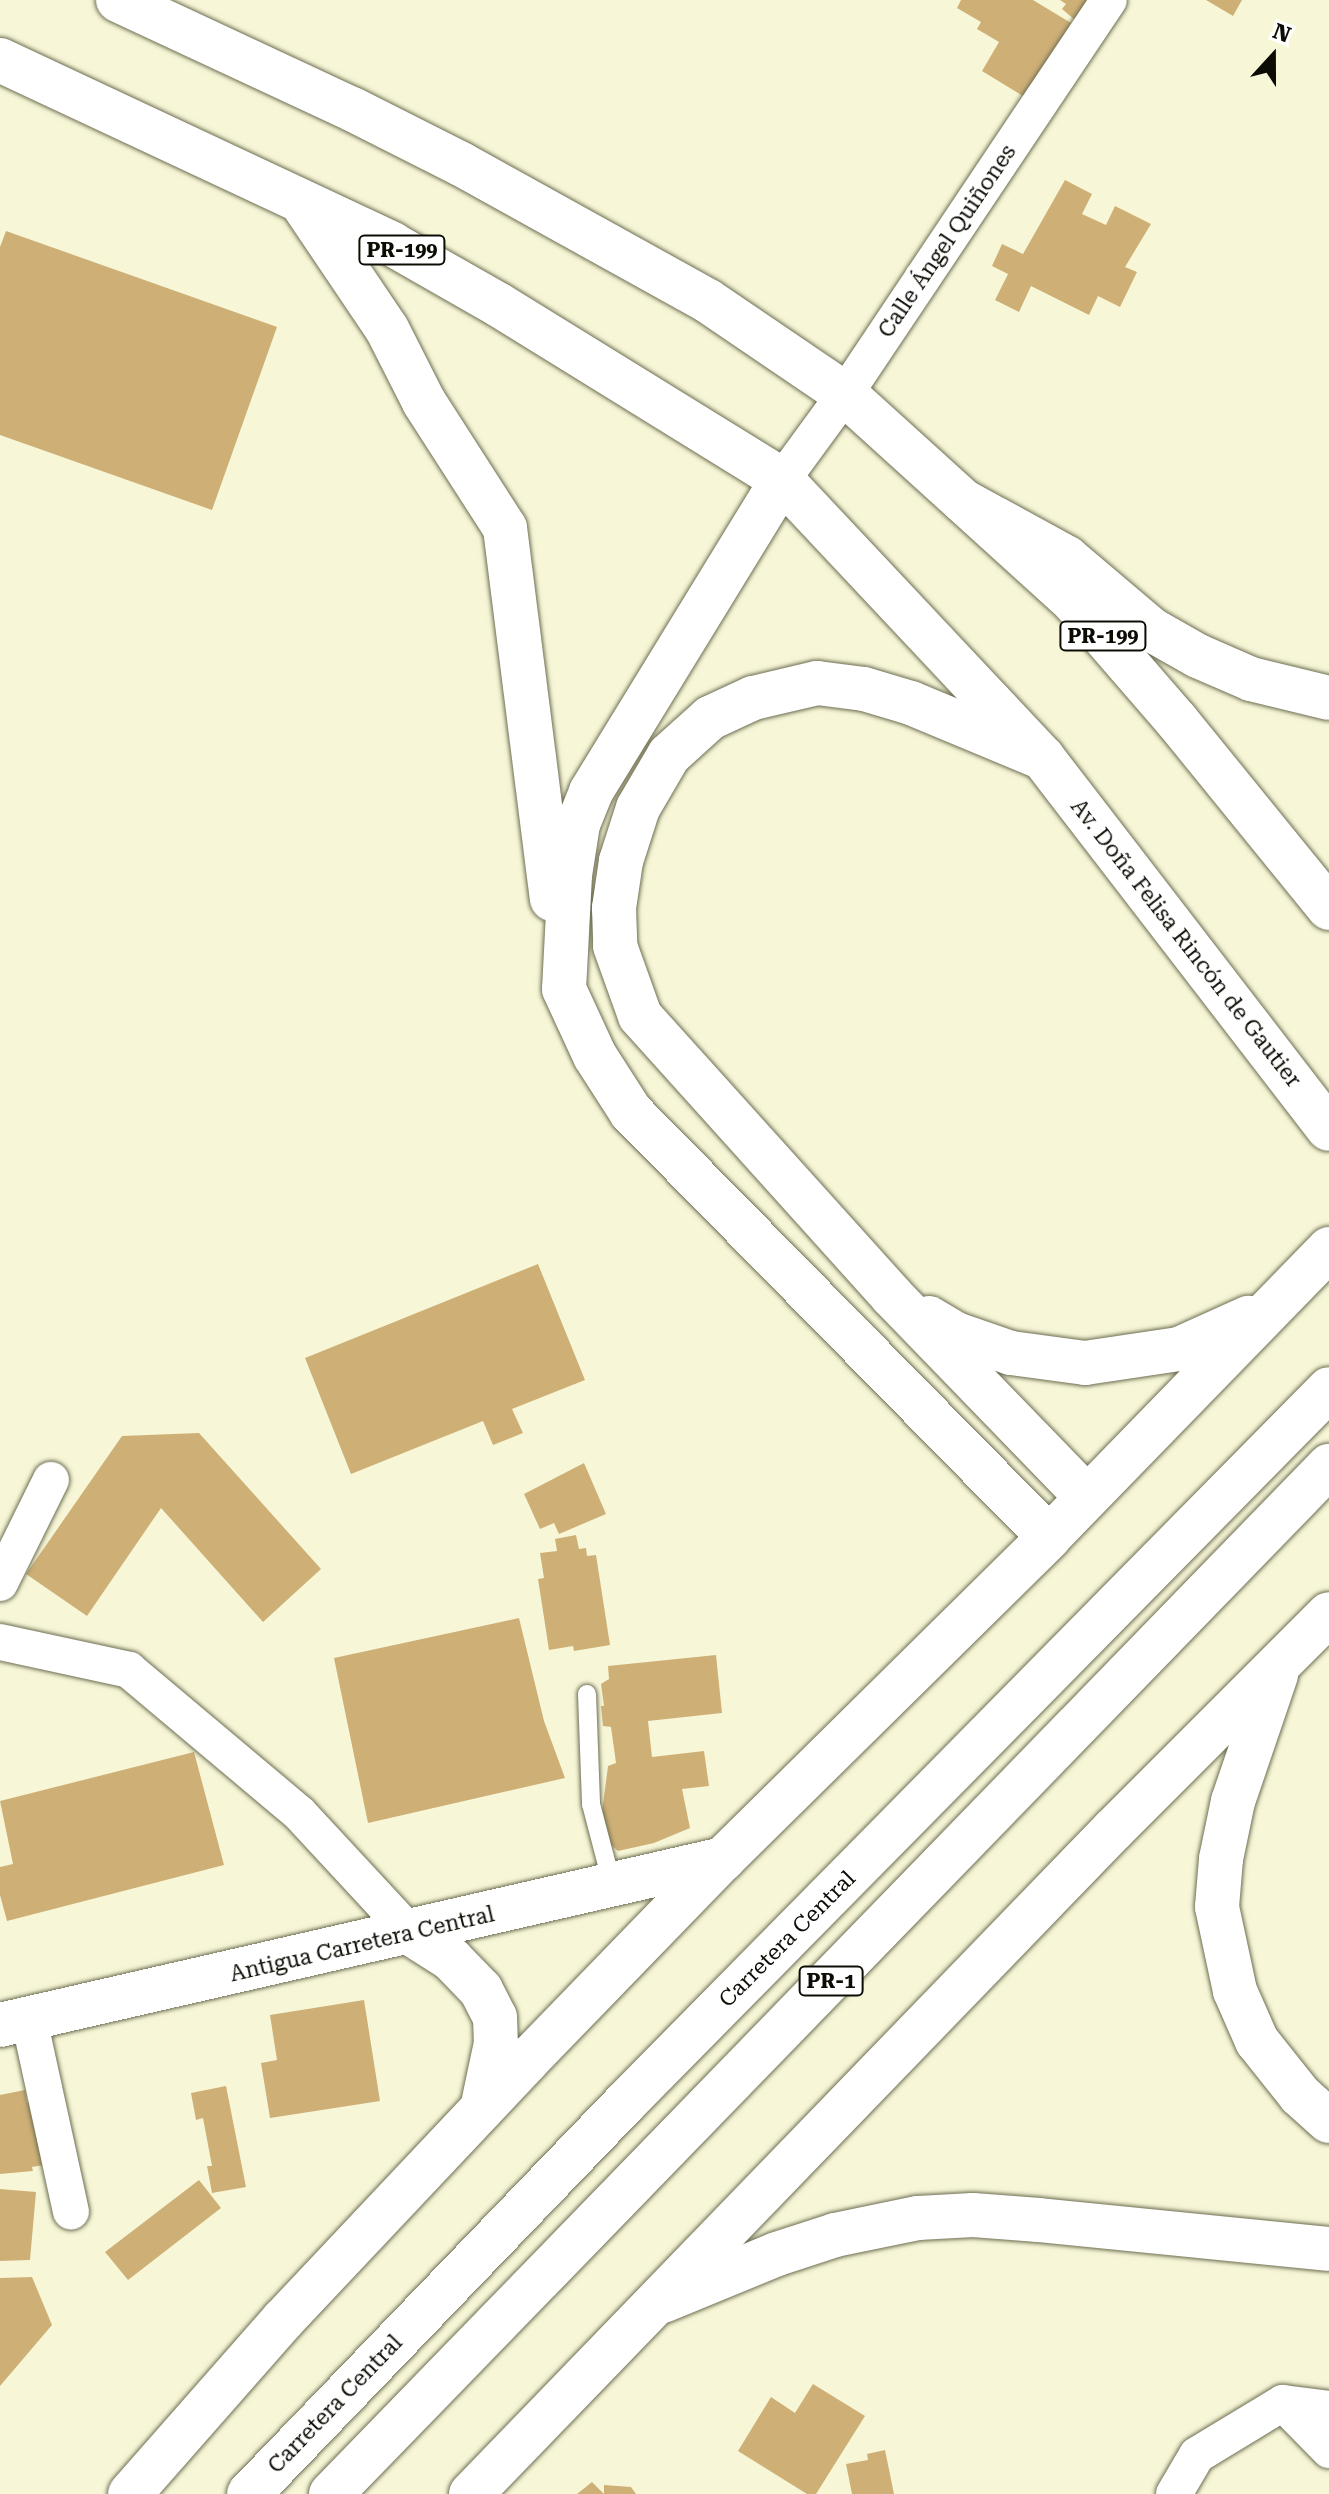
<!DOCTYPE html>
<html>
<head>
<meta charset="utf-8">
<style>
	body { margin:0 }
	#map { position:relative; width:1329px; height:2494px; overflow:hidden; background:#f7f7d8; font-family:"Roboto Serif",serif }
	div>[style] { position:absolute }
	.building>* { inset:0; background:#ceb077 }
	.roads { filter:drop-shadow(0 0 2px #6e6d52) drop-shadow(0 0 2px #6e6d52) }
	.lane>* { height:18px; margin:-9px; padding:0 9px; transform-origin:9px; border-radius:9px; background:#fff }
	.street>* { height:36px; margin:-18px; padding:0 18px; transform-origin:18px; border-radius:18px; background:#fff }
	.secondary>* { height:44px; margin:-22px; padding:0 22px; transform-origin:22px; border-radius:22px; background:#fff }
	.primary>* { height:44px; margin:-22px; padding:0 22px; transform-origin:22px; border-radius:22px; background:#fff }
	.highway>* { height:44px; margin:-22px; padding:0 22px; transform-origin:22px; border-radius:22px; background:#fff }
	span { translate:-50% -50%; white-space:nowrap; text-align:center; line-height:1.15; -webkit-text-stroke:8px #fff; paint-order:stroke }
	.shield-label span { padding:2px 6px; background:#fff; border:2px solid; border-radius:6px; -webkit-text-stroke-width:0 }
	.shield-label { font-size:20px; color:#0d0c04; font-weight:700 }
	.street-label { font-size:22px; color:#0d0c04 }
	.north { position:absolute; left:1233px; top:16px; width:80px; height:80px; -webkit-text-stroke:6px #fff; paint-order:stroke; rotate:21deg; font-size:22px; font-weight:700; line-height:32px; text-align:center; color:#0d0c04 }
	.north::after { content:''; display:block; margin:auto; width:28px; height:36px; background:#0d0c04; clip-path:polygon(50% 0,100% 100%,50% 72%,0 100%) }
</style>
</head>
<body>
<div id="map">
	<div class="building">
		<i style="clip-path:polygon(961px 0,1033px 0,1071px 23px,1026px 98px,982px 71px,999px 42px,977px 29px,981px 22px,957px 8px)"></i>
		<i style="clip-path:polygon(1060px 0,1089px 0,1075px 20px,1062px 9px,1066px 4px)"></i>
		<i style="clip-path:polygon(1206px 0,1242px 0,1233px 16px)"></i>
		<i style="clip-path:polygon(1065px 180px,1092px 194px,1082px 214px,1106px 225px,1115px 206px,1151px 224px,1125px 267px,1137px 272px,1120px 307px,1098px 296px,1089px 315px,1031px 286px,1019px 312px,995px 300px,1008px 274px,992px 266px,1002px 244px,1023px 254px)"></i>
		<i style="clip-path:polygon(6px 231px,277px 327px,212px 510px,0 435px,0 247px)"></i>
		<i style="clip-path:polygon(538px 1264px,585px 1380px,512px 1409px,523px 1433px,493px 1445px,483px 1421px,351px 1474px,305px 1358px)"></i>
		<i style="clip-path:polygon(199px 1433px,321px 1569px,263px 1622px,161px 1508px,87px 1616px,26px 1574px,122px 1436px)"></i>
		<i style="clip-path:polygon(584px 1463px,606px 1514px,559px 1534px,554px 1523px,540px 1529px,524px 1494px)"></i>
		<i style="clip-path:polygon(576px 1535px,579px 1549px,586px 1548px,587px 1556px,596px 1555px,610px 1645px,574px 1651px,573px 1646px,549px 1650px,538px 1579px,544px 1578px,540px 1553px,557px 1551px,555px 1539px)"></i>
		<i style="clip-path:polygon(519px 1618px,544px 1721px,565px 1778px,368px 1823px,334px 1658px)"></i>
		<i style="clip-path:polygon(716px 1655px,722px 1713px,648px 1721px,652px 1757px,704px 1751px,709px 1786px,682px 1789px,690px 1828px,654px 1843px,618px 1851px,609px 1843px,602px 1812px,608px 1766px,616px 1763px,611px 1727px,603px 1726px,601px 1706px,604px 1706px,601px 1684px,609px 1679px,608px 1666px)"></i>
		<i style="clip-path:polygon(194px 1752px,224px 1865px,7px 1921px,0 1895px,0 1867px,13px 1864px,0 1801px)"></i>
		<i style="clip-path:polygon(364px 2000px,380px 2101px,270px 2118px,261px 2063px,277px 2060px,270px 2015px)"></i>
		<i style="clip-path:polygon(226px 2086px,246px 2187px,212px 2193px,207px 2166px,212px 2166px,203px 2118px,196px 2120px,191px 2093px)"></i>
		<i style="clip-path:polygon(25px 2090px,27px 2103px,37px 2102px,49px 2164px,32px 2167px,33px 2171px,0 2174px,0 2095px)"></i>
		<i style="clip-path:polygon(199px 2180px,221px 2208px,128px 2280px,105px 2252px)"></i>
		<i style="clip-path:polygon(0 2189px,36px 2192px,30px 2260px,0 2261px)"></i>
		<i style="clip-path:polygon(32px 2277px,52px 2325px,0 2386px,0 2278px)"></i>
		<i style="clip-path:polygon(813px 2384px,865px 2416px,816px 2494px,807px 2494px,738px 2451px,771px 2397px,795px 2413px)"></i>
		<i style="clip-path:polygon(885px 2450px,894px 2494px,852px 2494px,846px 2464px,868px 2460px,867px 2454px)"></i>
		<i style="clip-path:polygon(592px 2482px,604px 2494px,604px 2485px,631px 2487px,636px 2494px,577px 2494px)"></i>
	</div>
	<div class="roads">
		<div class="lane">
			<i style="left:587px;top:1694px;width:110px;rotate:87.9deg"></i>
			<i style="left:591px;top:1804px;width:83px;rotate:75.3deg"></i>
		</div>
		<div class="street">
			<i style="left:782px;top:480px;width:107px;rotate:-53.8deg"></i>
			<i style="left:845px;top:394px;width:474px;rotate:-56.2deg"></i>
			<i style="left:0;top:1583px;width:115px;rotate:-63.7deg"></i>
			<i style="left:0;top:1642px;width:132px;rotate:12.2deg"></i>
			<i style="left:129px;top:1670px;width:222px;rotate:40.1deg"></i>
			<i style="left:299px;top:1813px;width:163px;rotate:47.2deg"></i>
			<i style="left:29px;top:2019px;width:197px;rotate:77.7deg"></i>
			<i style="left:1283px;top:2403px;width:66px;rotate:45.6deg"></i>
			<i style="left:1174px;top:2494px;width:45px;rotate:-59.5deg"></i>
			<i style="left:1197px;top:2455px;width:100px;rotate:-31.2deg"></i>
			<i style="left:1283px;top:2403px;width:46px;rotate:7.4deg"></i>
		</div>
		<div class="secondary">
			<i style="left:410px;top:1933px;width:49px;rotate:32.4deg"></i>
			<i style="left:451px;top:1959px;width:43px;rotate:45.9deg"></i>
			<i style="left:481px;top:1990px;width:30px;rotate:63deg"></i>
			<i style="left:495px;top:2017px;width:26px;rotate:88deg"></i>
			<i style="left:496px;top:2043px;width:67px;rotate:102deg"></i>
			<i style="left:0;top:2025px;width:742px;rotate:-12.93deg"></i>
		</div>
		<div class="primary">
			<i style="left:118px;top:0;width:258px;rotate:25deg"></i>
			<i style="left:352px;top:109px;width:122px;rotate:26.8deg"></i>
			<i style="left:461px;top:164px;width:282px;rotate:29deg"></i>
			<i style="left:708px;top:301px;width:166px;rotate:34.2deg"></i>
			<i style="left:845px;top:394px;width:309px;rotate:42.2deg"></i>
			<i style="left:1074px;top:602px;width:157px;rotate:49.1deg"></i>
			<i style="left:1177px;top:721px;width:241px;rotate:50.9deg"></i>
			<i style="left:0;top:60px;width:433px;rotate:25.1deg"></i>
			<i style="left:392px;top:244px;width:123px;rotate:29.7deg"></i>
			<i style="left:499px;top:305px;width:333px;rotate:31.7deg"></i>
			<i style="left:782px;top:480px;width:381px;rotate:46.8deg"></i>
			<i style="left:1043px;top:758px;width:468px;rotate:52.4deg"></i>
		</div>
		<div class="highway">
			<i style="left:304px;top:206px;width:148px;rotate:56deg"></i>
			<i style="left:387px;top:329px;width:82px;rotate:63.1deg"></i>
			<i style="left:424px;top:402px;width:150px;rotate:57.3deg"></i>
			<i style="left:505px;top:528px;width:374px;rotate:82.8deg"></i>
			<i style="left:782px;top:480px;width:366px;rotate:121.5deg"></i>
			<i style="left:591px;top:792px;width:35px;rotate:112deg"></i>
			<i style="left:578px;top:824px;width:52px;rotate:98.9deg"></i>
			<i style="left:570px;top:875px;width:114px;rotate:93deg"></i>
			<i style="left:564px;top:989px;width:74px;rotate:65.2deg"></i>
			<i style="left:595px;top:1056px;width:67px;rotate:57.3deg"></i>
			<i style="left:631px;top:1112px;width:596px;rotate:45.48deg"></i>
			<i style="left:963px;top:501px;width:119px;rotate:28.7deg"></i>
			<i style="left:1067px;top:558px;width:111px;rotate:40.3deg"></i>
			<i style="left:1152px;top:630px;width:53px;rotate:29.5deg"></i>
			<i style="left:1198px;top:656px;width:58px;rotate:23.5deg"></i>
			<i style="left:1251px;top:679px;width:80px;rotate:13.7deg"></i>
			<i style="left:1043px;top:758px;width:143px;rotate:-157.4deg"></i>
			<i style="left:911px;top:703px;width:49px;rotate:-163.4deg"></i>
			<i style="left:864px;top:689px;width:47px;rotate:-172.7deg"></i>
			<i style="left:817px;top:683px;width:66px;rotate:166.8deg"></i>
			<i style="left:753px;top:698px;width:47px;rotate:155.1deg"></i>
			<i style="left:710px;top:718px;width:55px;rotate:137.9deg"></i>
			<i style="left:669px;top:755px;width:61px;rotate:120.3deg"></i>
			<i style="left:638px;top:808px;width:56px;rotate:107.8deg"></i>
			<i style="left:621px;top:861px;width:48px;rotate:98.5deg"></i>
			<i style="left:614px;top:908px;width:38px;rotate:88deg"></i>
			<i style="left:615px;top:946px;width:74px;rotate:70.3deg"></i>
			<i style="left:640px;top:1016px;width:375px;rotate:48deg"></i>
			<i style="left:891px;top:1295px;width:280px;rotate:45.9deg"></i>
			<i style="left:929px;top:1318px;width:31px;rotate:31deg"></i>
			<i style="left:956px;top:1334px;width:58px;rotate:19.1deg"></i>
			<i style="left:1011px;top:1353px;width:75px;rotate:7.7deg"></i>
			<i style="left:1085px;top:1363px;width:95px;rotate:-8.5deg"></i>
			<i style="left:1179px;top:1349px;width:76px;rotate:-24.2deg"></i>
			<i style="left:1276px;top:1675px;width:133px;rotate:108.8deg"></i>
			<i style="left:1233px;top:1801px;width:59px;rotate:101.7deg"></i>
			<i style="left:1221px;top:1859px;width:48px;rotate:94.8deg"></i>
			<i style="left:1217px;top:1907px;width:86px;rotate:77.9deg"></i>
			<i style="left:1235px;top:1991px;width:55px;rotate:66.3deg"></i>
			<i style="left:1257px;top:2041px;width:69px;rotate:51.5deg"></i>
			<i style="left:1300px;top:2095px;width:39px;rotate:42deg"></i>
			<i style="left:663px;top:2301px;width:123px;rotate:-22.4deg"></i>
			<i style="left:777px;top:2254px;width:61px;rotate:-18.1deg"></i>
			<i style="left:835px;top:2235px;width:85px;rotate:-11.6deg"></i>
			<i style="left:918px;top:2218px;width:55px;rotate:-3.1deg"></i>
			<i style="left:973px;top:2215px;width:66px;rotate:4.3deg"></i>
			<i style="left:1039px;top:2220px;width:291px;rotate:5.7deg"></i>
			<i style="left:130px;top:2494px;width:232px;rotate:-48.7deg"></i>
			<i style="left:283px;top:2320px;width:354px;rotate:-46.7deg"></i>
			<i style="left:526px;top:2062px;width:283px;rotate:-45.9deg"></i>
			<i style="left:723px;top:1859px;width:458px;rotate:-44.6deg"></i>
			<i style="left:1049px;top:1537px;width:402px;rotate:-45.8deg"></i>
			<i style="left:249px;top:2494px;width:541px;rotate:-46.12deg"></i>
			<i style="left:624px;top:2104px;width:1004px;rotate:-45.4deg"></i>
			<i style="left:331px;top:2494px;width:1433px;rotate:-45.85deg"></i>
			<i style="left:471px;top:2494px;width:924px;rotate:-45.97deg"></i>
			<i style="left:1113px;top:1830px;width:305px;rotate:-45deg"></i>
		</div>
	</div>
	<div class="shield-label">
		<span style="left:402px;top:250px">PR-199</span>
		<span style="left:1103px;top:636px">PR-199</span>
		<span style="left:831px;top:1981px">PR-1</span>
	</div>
	<div class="street-label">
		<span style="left:947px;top:241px;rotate:-56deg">Calle Ángel Quiñones</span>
		<span style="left:1186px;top:943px;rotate:52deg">Av. Doña Felisa Rincón de Gautier</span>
		<span style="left:787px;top:1939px;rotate:-45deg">Carretera Central</span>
		<span style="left:362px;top:1944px;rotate:-13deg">Antigua Carretera Central</span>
		<span style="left:335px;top:2404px;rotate:-46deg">Carretera Central</span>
	</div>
	<div class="north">N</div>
</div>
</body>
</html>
